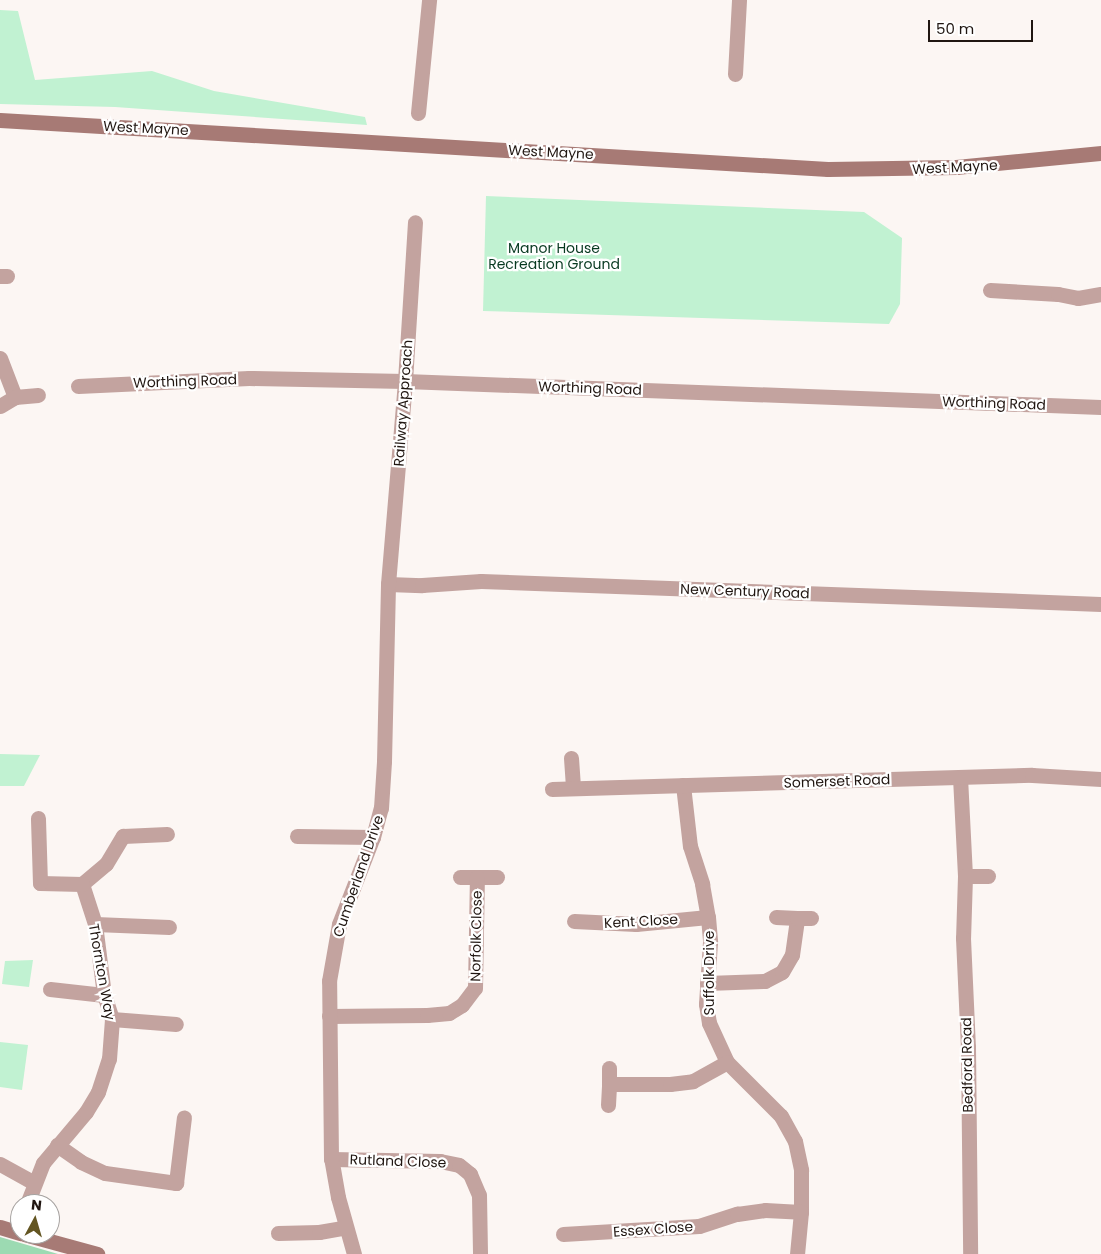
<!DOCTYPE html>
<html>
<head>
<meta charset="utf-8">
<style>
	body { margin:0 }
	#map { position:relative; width:1101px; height:1254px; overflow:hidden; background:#fcf6f3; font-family:Poppins,sans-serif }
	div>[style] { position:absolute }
	.green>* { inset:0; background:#c1f2d2 }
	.forest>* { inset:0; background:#9cdab2 }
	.street>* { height:15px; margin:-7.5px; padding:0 7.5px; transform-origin:7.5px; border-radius:7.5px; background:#c3a39f }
	.secondary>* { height:15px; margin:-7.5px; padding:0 7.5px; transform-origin:7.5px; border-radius:7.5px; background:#a77a75 }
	span { translate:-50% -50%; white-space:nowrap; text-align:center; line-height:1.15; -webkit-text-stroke:4.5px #fff; paint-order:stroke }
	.street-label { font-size:14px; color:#201611 }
	.park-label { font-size:14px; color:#073920 }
	.north { position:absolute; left:10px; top:1194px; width:50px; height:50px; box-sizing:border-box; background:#fff; border:1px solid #a6a2a0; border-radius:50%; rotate:6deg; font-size:14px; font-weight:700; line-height:20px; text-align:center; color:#201611 }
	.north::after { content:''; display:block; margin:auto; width:18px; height:22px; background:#635522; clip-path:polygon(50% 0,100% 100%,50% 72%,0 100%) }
	.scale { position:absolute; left:928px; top:20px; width:105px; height:22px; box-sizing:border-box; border:2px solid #201611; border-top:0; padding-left:6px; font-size:15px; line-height:18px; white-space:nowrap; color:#201611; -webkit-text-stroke:4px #fff; paint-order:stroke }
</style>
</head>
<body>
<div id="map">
	<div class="green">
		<i style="clip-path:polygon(0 10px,18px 11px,35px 80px,152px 71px,214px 91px,365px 117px,367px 125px,115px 107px,0 104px)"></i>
		<i style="clip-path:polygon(486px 196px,864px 212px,902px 238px,900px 304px,889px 324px,483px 311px)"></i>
		<i style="clip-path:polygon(0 754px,40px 755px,24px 786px,0 786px)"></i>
		<i style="clip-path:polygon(33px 960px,29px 987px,2px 984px,5px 961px)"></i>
		<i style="clip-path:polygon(0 1042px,28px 1045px,22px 1090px,0 1087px)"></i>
	</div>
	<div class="forest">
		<i style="clip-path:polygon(0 1237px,58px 1254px,0 1254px)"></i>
	</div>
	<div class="street">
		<i style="left:735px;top:74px;width:74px;rotate:-86.9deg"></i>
		<i style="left:418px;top:113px;width:114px;rotate:-84.4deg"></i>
		<i style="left:0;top:276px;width:7px"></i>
		<i style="left:990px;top:290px;width:68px;rotate:3.4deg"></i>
		<i style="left:1058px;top:294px;width:20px;rotate:11deg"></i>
		<i style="left:1078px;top:298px;width:23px;rotate:-10deg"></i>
		<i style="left:0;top:358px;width:42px;rotate:69deg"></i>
		<i style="left:78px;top:386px;width:171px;rotate:-2.7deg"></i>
		<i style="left:249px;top:378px;width:156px;rotate:1.1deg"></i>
		<i style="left:405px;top:381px;width:696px;rotate:2.14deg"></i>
		<i style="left:0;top:406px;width:17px;rotate:-31deg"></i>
		<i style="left:15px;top:397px;width:23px;rotate:-5deg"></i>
		<i style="left:388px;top:584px;width:34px;rotate:2deg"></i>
		<i style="left:422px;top:585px;width:59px;rotate:-3.9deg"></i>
		<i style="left:481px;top:581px;width:620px;rotate:2.12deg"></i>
		<i style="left:571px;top:758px;width:30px;rotate:86deg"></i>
		<i style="left:960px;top:777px;width:99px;rotate:87.1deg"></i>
		<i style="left:965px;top:876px;width:62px;rotate:91.8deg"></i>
		<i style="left:963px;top:938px;width:109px;rotate:87.4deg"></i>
		<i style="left:968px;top:1047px;width:207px;rotate:89.4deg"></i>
		<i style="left:683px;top:785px;width:61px;rotate:83.5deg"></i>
		<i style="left:690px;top:846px;width:40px;rotate:72deg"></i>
		<i style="left:702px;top:884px;width:34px;rotate:80deg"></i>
		<i style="left:708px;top:917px;width:25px;rotate:85deg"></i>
		<i style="left:710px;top:942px;width:62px;rotate:93.7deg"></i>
		<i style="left:706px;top:1004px;width:19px;rotate:81deg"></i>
		<i style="left:709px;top:1023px;width:43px;rotate:65.2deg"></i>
		<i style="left:727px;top:1062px;width:76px;rotate:45deg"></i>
		<i style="left:781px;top:1116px;width:29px;rotate:61deg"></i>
		<i style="left:795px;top:1141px;width:30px;rotate:78deg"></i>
		<i style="left:801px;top:1170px;width:42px;rotate:90deg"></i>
		<i style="left:801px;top:1212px;width:42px;rotate:95.4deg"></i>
		<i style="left:552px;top:789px;width:480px;rotate:-1.7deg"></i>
		<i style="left:1032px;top:775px;width:69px;rotate:3.3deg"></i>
		<i style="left:297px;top:836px;width:76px;rotate:0.8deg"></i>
		<i style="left:965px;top:876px;width:23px"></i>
		<i style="left:460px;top:877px;width:37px"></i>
		<i style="left:82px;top:884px;width:31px;rotate:-40deg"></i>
		<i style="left:106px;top:864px;width:33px;rotate:-59deg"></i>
		<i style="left:123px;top:836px;width:44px;rotate:-2.6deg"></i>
		<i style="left:776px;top:917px;width:21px;rotate:3deg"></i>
		<i style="left:574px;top:921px;width:62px;rotate:2.8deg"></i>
		<i style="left:636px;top:924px;width:72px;rotate:-5.6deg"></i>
		<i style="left:95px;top:924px;width:74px;rotate:2.3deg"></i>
		<i style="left:707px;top:983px;width:58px;rotate:-2deg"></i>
		<i style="left:765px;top:981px;width:19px;rotate:-28deg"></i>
		<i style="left:782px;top:972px;width:20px;rotate:-60deg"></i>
		<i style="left:792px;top:955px;width:37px;rotate:-82deg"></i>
		<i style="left:797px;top:918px;width:14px"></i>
		<i style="left:50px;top:989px;width:54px;rotate:6.3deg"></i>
		<i style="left:329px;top:1016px;width:98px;rotate:-0.6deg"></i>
		<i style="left:427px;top:1015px;width:22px;rotate:-5deg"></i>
		<i style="left:449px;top:1013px;width:15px;rotate:-32deg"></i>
		<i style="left:462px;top:1005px;width:21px;rotate:-53deg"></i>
		<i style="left:475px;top:988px;width:111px;rotate:-89deg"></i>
		<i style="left:112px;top:1019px;width:64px;rotate:4.5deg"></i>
		<i style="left:609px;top:1084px;width:16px;rotate:-90deg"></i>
		<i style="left:608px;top:1105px;width:21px;rotate:-87deg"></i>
		<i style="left:609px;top:1084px;width:61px"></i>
		<i style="left:670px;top:1084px;width:23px;rotate:-7deg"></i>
		<i style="left:693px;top:1081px;width:39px;rotate:-29deg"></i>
		<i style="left:57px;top:1145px;width:29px;rotate:35deg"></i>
		<i style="left:81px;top:1162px;width:26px;rotate:25deg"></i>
		<i style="left:105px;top:1173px;width:72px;rotate:8deg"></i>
		<i style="left:176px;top:1183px;width:66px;rotate:-83.1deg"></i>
		<i style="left:331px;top:1159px;width:109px;rotate:1.1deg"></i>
		<i style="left:440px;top:1161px;width:19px;rotate:12deg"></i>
		<i style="left:459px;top:1165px;width:14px;rotate:39deg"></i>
		<i style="left:470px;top:1174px;width:23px;rotate:67deg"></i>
		<i style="left:479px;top:1195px;width:59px;rotate:89deg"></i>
		<i style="left:0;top:1164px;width:38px;rotate:29deg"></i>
		<i style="left:27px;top:1204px;width:44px;rotate:-68.7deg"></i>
		<i style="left:43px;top:1163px;width:67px;rotate:-49.9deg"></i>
		<i style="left:86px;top:1112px;width:23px;rotate:-59deg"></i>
		<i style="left:98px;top:1092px;width:35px;rotate:-72deg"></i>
		<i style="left:109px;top:1059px;width:40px;rotate:-85.7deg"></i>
		<i style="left:112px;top:1019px;width:25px;rotate:-108deg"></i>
		<i style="left:104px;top:995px;width:72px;rotate:-97.2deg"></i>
		<i style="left:95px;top:924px;width:42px;rotate:-108deg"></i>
		<i style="left:82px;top:884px;width:42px;rotate:-178.6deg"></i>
		<i style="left:40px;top:883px;width:65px;rotate:-91.8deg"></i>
		<i style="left:278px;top:1233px;width:41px;rotate:-1.4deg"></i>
		<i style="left:319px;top:1232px;width:27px;rotate:-10deg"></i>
		<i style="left:563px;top:1234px;width:136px;rotate:-3.4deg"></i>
		<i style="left:699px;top:1226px;width:40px;rotate:-18deg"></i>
		<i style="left:737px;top:1214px;width:28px;rotate:-8deg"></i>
		<i style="left:765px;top:1210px;width:36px;rotate:3deg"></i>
		<i style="left:354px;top:1254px;width:59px;rotate:-105.7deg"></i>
		<i style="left:338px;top:1197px;width:39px;rotate:-100deg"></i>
		<i style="left:331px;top:1159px;width:178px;rotate:-90.6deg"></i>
		<i style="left:329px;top:981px;width:58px;rotate:-80deg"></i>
		<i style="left:339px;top:924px;width:93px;rotate:-68.7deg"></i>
		<i style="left:373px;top:837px;width:30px;rotate:-75deg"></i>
		<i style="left:381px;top:808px;width:47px;rotate:-86.3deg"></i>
		<i style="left:384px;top:761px;width:177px;rotate:-88.7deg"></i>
		<i style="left:388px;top:584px;width:204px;rotate:-85.2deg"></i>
		<i style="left:405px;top:381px;width:159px;rotate:-86.4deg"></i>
	</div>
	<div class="secondary">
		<i style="left:0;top:120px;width:829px;rotate:3.39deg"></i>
		<i style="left:828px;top:169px;width:128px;rotate:-0.9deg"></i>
		<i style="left:956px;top:167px;width:146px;rotate:-5.5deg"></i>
		<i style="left:0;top:1227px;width:21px;rotate:17deg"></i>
		<i style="left:24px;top:1234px;width:76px;rotate:15.3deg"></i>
	</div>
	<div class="street-label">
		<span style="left:146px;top:128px;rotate:3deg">West Mayne</span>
		<span style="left:551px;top:152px;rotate:3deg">West Mayne</span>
		<span style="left:955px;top:167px;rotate:-3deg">West Mayne</span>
		<span style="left:185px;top:381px;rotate:-2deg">Worthing Road</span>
		<span style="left:590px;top:388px;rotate:2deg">Worthing Road</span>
		<span style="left:403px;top:403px;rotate:-86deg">Railway Approach</span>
		<span style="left:994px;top:403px;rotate:2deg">Worthing Road</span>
		<span style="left:745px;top:591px;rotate:2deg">New Century Road</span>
		<span style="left:837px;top:781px;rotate:-2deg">Somerset Road</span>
		<span style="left:358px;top:876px;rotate:-71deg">Cumberland Drive</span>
		<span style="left:641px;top:921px;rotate:-3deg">Kent Close</span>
		<span style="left:476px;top:936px;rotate:-89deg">Norfolk Close</span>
		<span style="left:102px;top:972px;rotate:80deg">Thornton Way</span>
		<span style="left:709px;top:973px;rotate:-90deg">Suffolk Drive</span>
		<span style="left:967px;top:1065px;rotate:-91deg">Bedford Road</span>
		<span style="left:398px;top:1161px;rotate:2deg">Rutland Close</span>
		<span style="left:653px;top:1229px;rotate:-4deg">Essex Close</span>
	</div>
	<div class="park-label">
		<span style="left:554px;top:256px">Manor House<br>Recreation Ground</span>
	</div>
	<div class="north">N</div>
	<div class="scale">50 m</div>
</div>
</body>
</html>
